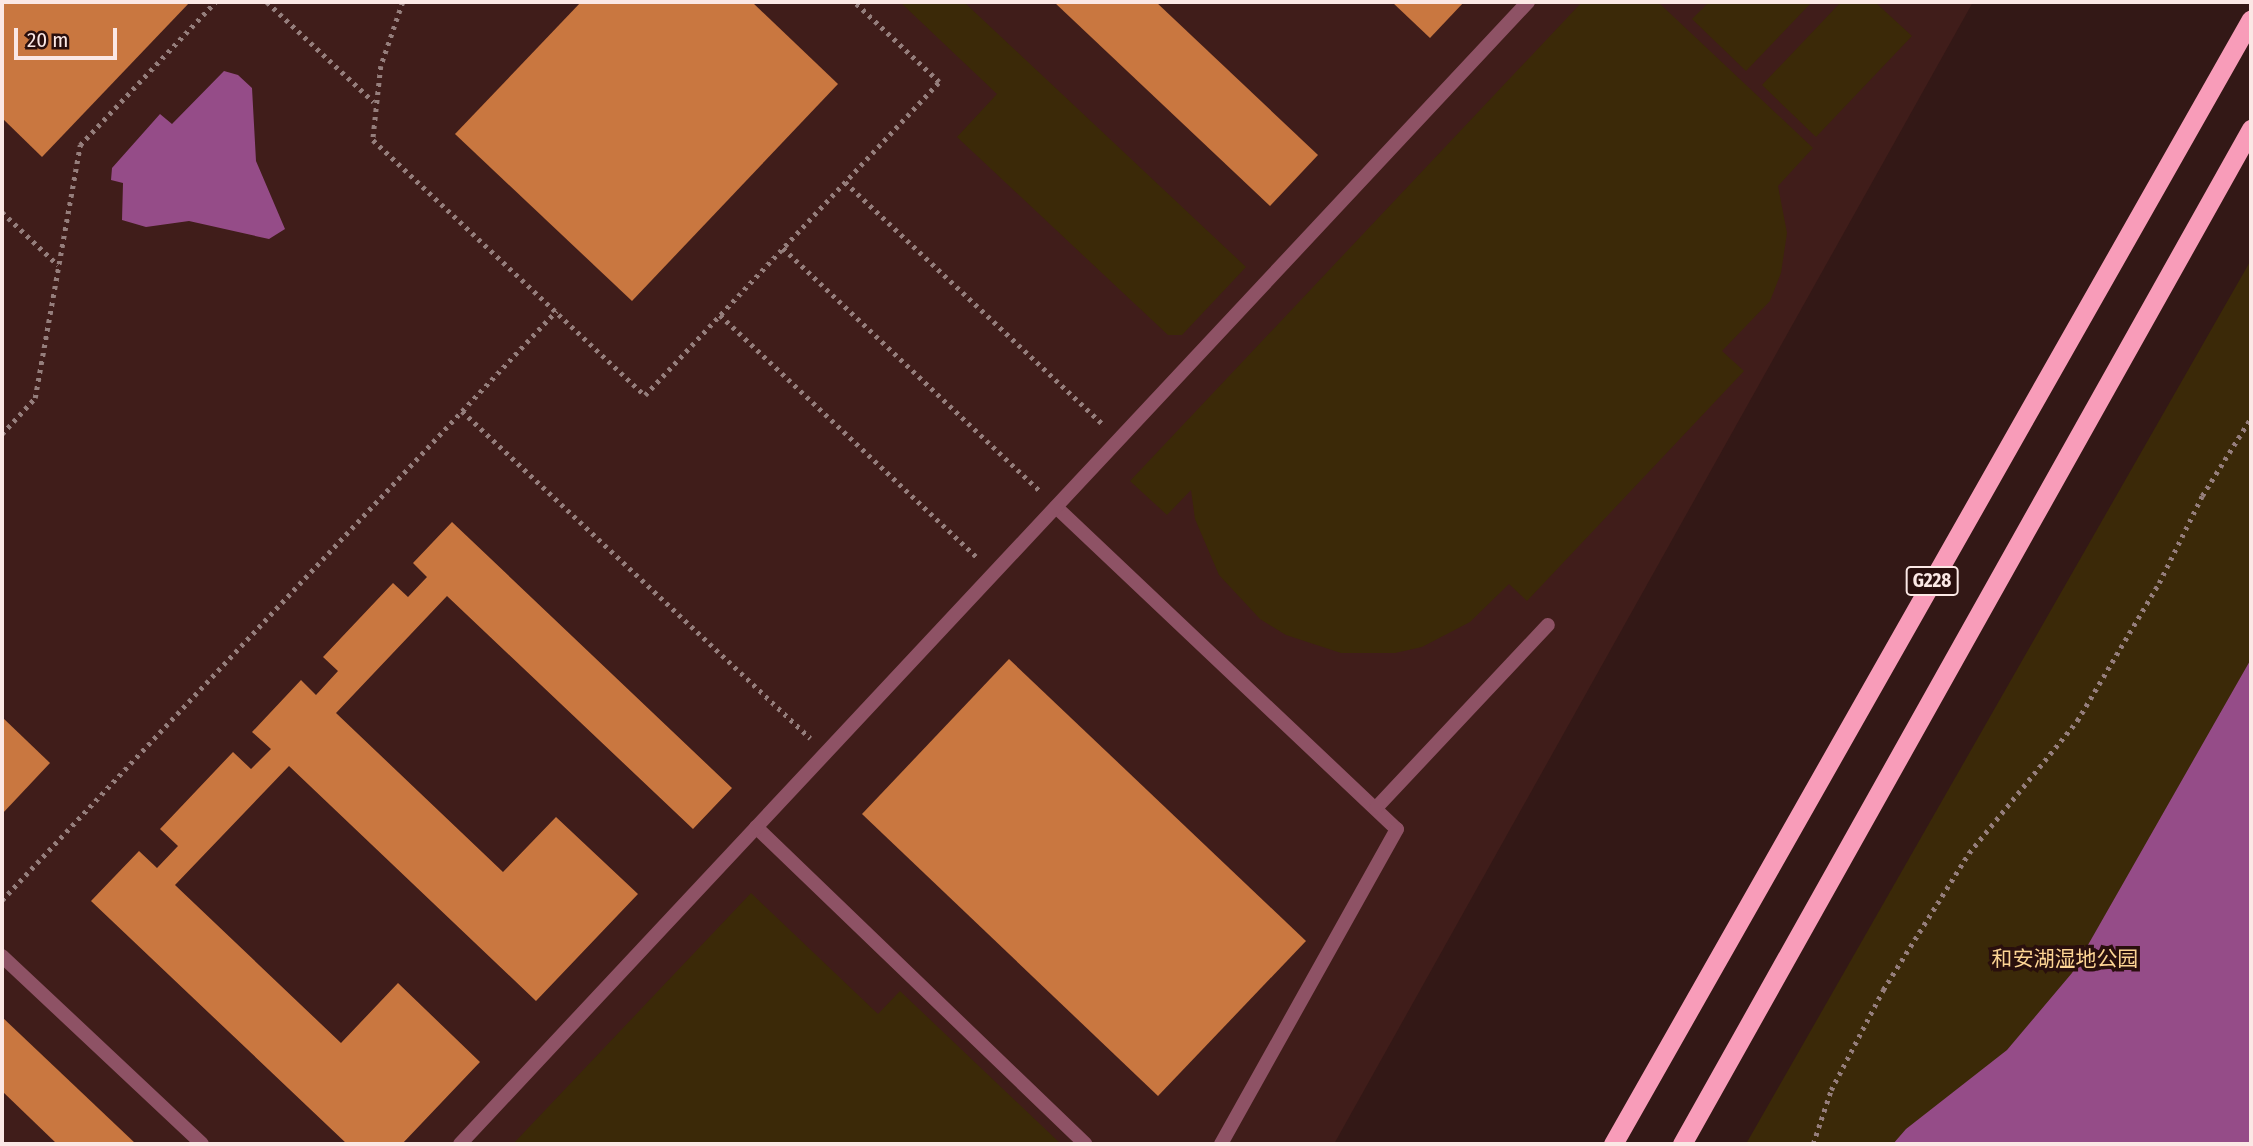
<!DOCTYPE html>
<html>
<head>
<meta charset="utf-8">
<style>
	body { margin:0 }
	#map { position:relative; width:2253px; height:1146px; overflow:hidden; background:#331816; font-family:"Fira Sans Condensed","Noto Sans SC",sans-serif }
	div>[style] { position:absolute }
	.built>* { inset:0; background:#401d1a }
	.green>* { inset:0; background:#3b2908 }
	.water>* { inset:0; background:#954c88 }
	.building>* { inset:0; background:#c97740 }
	.path>* { height:4.5px; margin-top:-2.25px; transform-origin:0; background:repeating-linear-gradient(90deg,#957e7c 0 3.5px,transparent 0 8.5px) }
	.service>* { height:14px; margin:-7px; padding:0 7px; transform-origin:7px; border-radius:7px; background:#8e5265 }
	.trunk>* { height:19px; margin:-9.5px; padding:0 9.5px; transform-origin:9.5px; border-radius:9.5px; background:#f89cb9 }
	span { translate:-50% -50%; white-space:nowrap; text-align:center; line-height:1.15; -webkit-text-stroke:7px #290f0d; paint-order:stroke }
	.shield-label span { padding:2px 5px; background:#290f0d; border:2px solid; border-radius:5px; -webkit-text-stroke-width:0 }
	.shield-label { font-size:19px; color:#fbe8e5; font-weight:700 }
	.park-label { font-size:21px; color:#fcd494 }
	.frame { position:absolute; inset:0; border:4px solid #fbe8e5; pointer-events:none }
	.scale { position:absolute; left:14px; top:28px; width:103px; height:32px; box-sizing:border-box; border:4px solid #fbe8e5; border-top:0; padding-left:9px; font-size:21px; line-height:24px; white-space:nowrap; color:#fbe8e5; -webkit-text-stroke:5px #290f0d; paint-order:stroke }
</style>
</head>
<body>
<div id="map">
	<div class="built">
		<i style="clip-path:polygon(2px 2px,1973px 2px,1334px 1144px,2px 1144px)"></i>
	</div>
	<div class="green">
		<i style="clip-path:polygon(900px 2px,964px 2px,1246px 267px,1182px 335px,1168px 335px,957px 137px,997px 94px)"></i>
		<i style="clip-path:polygon(1582px 2px,1658px 2px,1813px 148px,1778px 186px,1787px 233px,1781px 273px,1770px 301px,1722px 351px,1744px 371px,1527px 601px,1509px 584px,1470px 622px,1422px 647px,1395px 653px,1341px 653px,1286px 635px,1260px 619px,1219px 575px,1195px 519px,1191px 490px,1167px 515px,1130px 481px)"></i>
		<i style="clip-path:polygon(1709px 2px,1812px 2px,1746px 71px,1692px 19px)"></i>
		<i style="clip-path:polygon(1841px 2px,1875px 2px,1912px 36px,1816px 137px,1762px 85px)"></i>
		<i style="clip-path:polygon(2251px 260px,2251px 1144px,1746px 1144px)"></i>
		<i style="clip-path:polygon(751px 893px,878px 1014px,900px 991px,1061px 1144px,513px 1144px)"></i>
	</div>
	<div class="water">
		<i style="clip-path:polygon(224px 71px,238px 75px,252px 88px,256px 161px,285px 229px,269px 239px,189px 221px,146px 227px,122px 220px,123px 183px,111px 180px,112px 168px,160px 114px,172px 124px)"></i>
		<i style="clip-path:polygon(2251px 659px,2251px 1144px,1893px 1144px,1906px 1129px,2007px 1050px,2072px 973px)"></i>
	</div>
	<div class="building">
		<i style="clip-path:polygon(2px 2px,190px 2px,42px 157px,2px 118px)"></i>
		<i style="clip-path:polygon(581px 2px,752px 2px,838px 84px,632px 301px,455px 134px)"></i>
		<i style="clip-path:polygon(1054px 2px,1156px 2px,1318px 155px,1270px 206px)"></i>
		<i style="clip-path:polygon(1392px 2px,1464px 2px,1430px 38px)"></i>
		<i style="clip-path:polygon(452px 522px,732px 788px,693px 829px,447px 596px,336px 713px,503px 872px,556px 817px,638px 894px,536px 1001px,289px 766px,175px 885px,341px 1043px,398px 983px,480px 1062px,402px 1144px,347px 1144px,91px 901px,139px 851px,157px 868px,178px 846px,160px 829px,233px 752px,251px 769px,271px 749px,252px 732px,301px 680px,316px 695px,338px 671px,323px 657px,393px 583px,408px 597px,427px 577px,413px 563px)"></i>
		<i style="clip-path:polygon(1009px 659px,1306px 941px,1158px 1096px,862px 814px)"></i>
		<i style="clip-path:polygon(2px 717px,50px 763px,2px 814px)"></i>
		<i style="clip-path:polygon(2px 1017px,136px 1144px,57px 1144px,2px 1091px)"></i>
	</div>
	<div class="path">
		<i style="left:267px;top:2px;width:146px;rotate:43.1deg"></i>
		<i style="left:403px;top:2px;width:68px;rotate:109deg"></i>
		<i style="left:381px;top:66px;width:74px;rotate:96.2deg"></i>
		<i style="left:373px;top:140px;width:373px;rotate:43.2deg"></i>
		<i style="left:645px;top:395px;width:429px;rotate:-46.8deg"></i>
		<i style="left:939px;top:82px;width:117px;rotate:-136.7deg"></i>
		<i style="left:845px;top:182px;width:352px;rotate:43.2deg"></i>
		<i style="left:2px;top:212px;width:77px;rotate:43.4deg"></i>
		<i style="left:783px;top:248px;width:352px;rotate:43.4deg"></i>
		<i style="left:720px;top:315px;width:354px;rotate:43.3deg"></i>
		<i style="left:462px;top:411px;width:478px;rotate:43.2deg"></i>
		<i style="left:2px;top:434px;width:49px;rotate:-47.5deg"></i>
		<i style="left:35px;top:398px;width:257px;rotate:-79.9deg"></i>
		<i style="left:80px;top:145px;width:197px;rotate:-46.6deg"></i>
		<i style="left:2px;top:900px;width:809px;rotate:-46.75deg"></i>
		<i style="left:1813px;top:1144px;width:57px;rotate:-71.6deg"></i>
		<i style="left:1831px;top:1090px;width:113px;rotate:-62.5deg"></i>
		<i style="left:1883px;top:990px;width:162px;rotate:-57.9deg"></i>
		<i style="left:1969px;top:853px;width:171px;rotate:-50.7deg"></i>
		<i style="left:2077px;top:721px;width:161px;rotate:-59.3deg"></i>
		<i style="left:2159px;top:583px;width:97px;rotate:-63.7deg"></i>
		<i style="left:2202px;top:496px;width:92px;rotate:-57.9deg"></i>
	</div>
	<div class="service">
		<i style="left:1056px;top:507px;width:469px;rotate:43.4deg"></i>
		<i style="left:1397px;top:829px;width:361px;rotate:119.2deg"></i>
		<i style="left:1376px;top:808px;width:251px;rotate:-46.8deg"></i>
		<i style="left:756px;top:827px;width:457px;rotate:43.9deg"></i>
		<i style="left:2px;top:956px;width:274px;rotate:43.2deg"></i>
		<i style="left:460px;top:1144px;width:1564px;rotate:-46.92deg"></i>
	</div>
	<div class="trunk">
		<i style="left:1613px;top:1144px;width:1293px;rotate:-60.44deg"></i>
		<i style="left:1682px;top:1144px;width:1164px;rotate:-60.73deg"></i>
	</div>
	<div class="shield-label">
		<span style="left:1932px;top:581px">G228</span>
	</div>
	<div class="park-label">
		<span style="left:2065px;top:959px">和安湖湿地公园</span>
	</div>
	<div class="frame"></div>
	<div class="scale">20 m</div>
</div>
</body>
</html>
